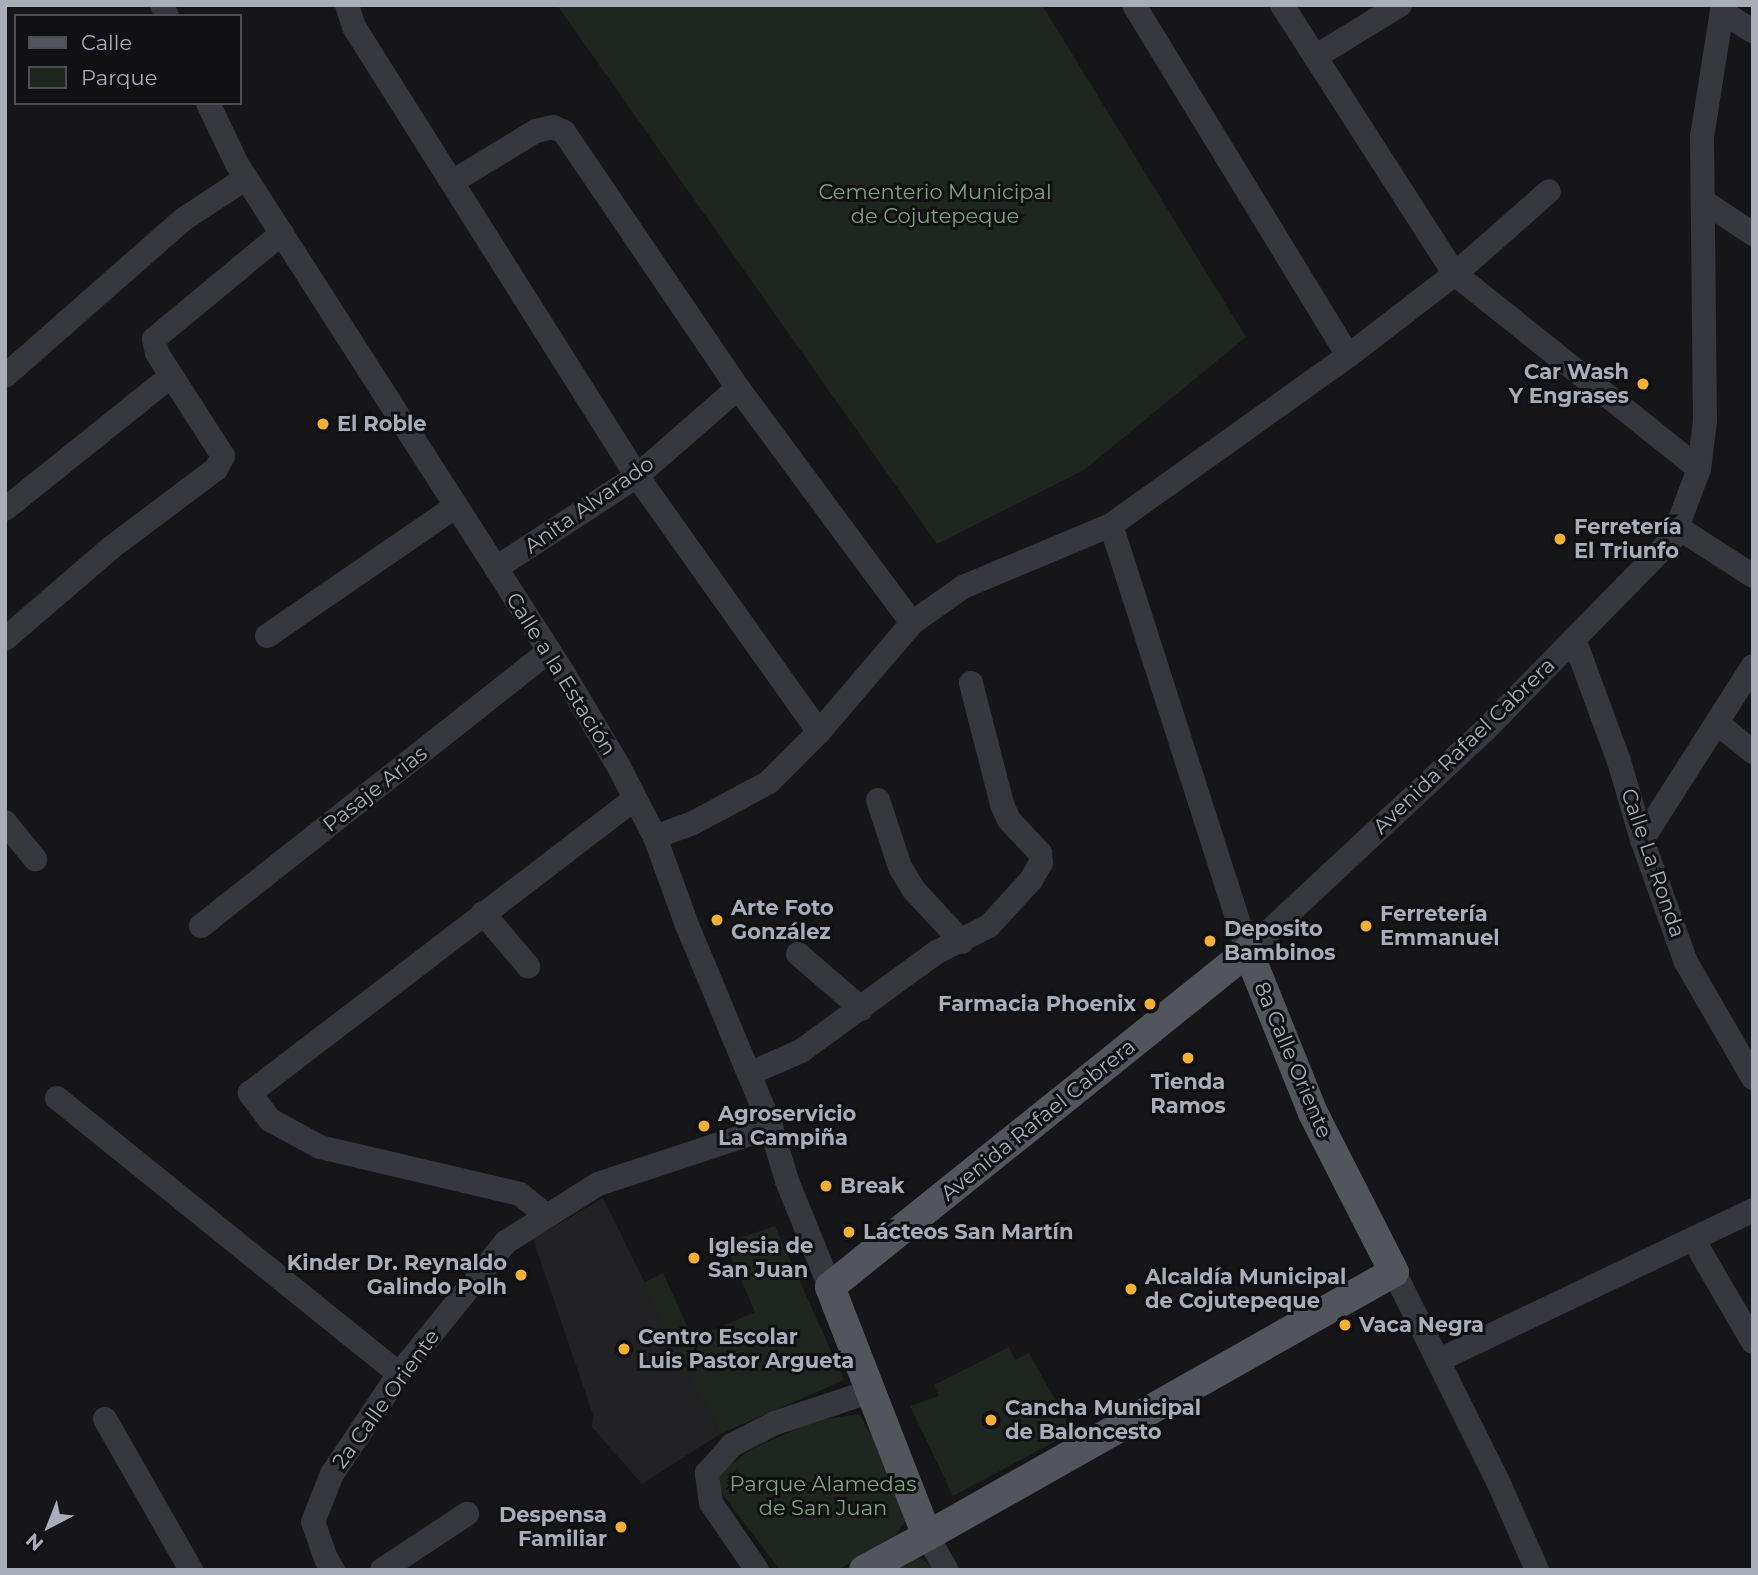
<!DOCTYPE html>
<html>
<head>
<meta charset="utf-8">
<style>
	body { margin:0 }
	#map { position:relative; width:1758px; height:1575px; overflow:hidden; background:#161618; font-family:Montserrat,sans-serif }
	div>[style] { position:absolute }
	.built>* { inset:0; background:#222225 }
	.green>* { inset:0; background:#1e261f }
	.minor>* { height:24px; margin:-12px; padding:0 12px; transform-origin:12px; border-radius:12px; background:#37383d }
	.major>* { height:30px; margin:-15px; padding:0 15px; transform-origin:15px; border-radius:15px; background:#53555c }
	.dots>* { width:19px; height:19px; translate:-50% -50%; box-sizing:border-box; border:4px solid #111113; border-radius:50% }
	span { translate:-50% -50%; white-space:nowrap; text-align:center; line-height:1.15; -webkit-text-stroke:6px #111113; paint-order:stroke }
	.park-label { font-size:21px; color:#7fa381 }
	.poi-label { font-size:21px; color:#a8adb8; font-weight:700 }
	.right { translate:-100% -50%; text-align:right }
	.left { translate:0 -50%; text-align:left }
	.street-label { font-size:21px; color:#a8adb8 }
	.frame { position:absolute; inset:0; border:7px solid #a8adb8; pointer-events:none }
	.legend { position:absolute; left:14px; top:14px; width:228px; height:91px; box-sizing:border-box; background:#111113; border:2px solid #4d4f55; margin:0; padding:9px 12px; list-style:none; font-size:21px; color:#a8adb8 }
	.legend li { display:flex; align-items:center; gap:14px; height:35px }
	.legend b { width:35px; border:2px solid #4d4f55 }
	.north { position:absolute; left:14px; top:1491px; width:70px; height:70px; -webkit-text-stroke:5px #111113; paint-order:stroke; rotate:222deg; font-size:19px; font-weight:700; line-height:28px; text-align:center; color:#a8adb8 }
	.north::after { content:''; display:block; margin:auto; width:24px; height:32px; background:#a8adb8; clip-path:polygon(50% 0,100% 100%,50% 72%,0 100%) }
</style>
</head>
<body>
<div id="map">
	<div class="built">
		<i style="clip-path:polygon(603px 1198px,720px 1434px,642px 1484px,592px 1427px,593px 1415px,533px 1239px)"></i>
	</div>
	<div class="green">
		<i style="clip-path:polygon(557px 5px,1042px 5px,1246px 337px,1084px 470px,937px 544px)"></i>
		<i style="clip-path:polygon(775px 1226px,844px 1380px,720px 1434px,643px 1283px,663px 1273px,693px 1339px,755px 1312px,725px 1243px)"></i>
		<i style="clip-path:polygon(1009px 1347px,1015px 1360px,1029px 1353px,1073px 1432px,953px 1496px,910px 1406px,939px 1396px,934px 1385px)"></i>
		<i style="clip-path:polygon(859px 1414px,891px 1469px,911px 1513px,892px 1540px,837px 1570px,780px 1570px,723px 1495px,718px 1480px,729px 1466px,752px 1449px,814px 1421px)"></i>
		<i style="clip-path:polygon(913px 1555px,926px 1561px,934px 1570px,883px 1570px)"></i>
	</div>
	<div class="minor">
		<i style="left:162px;top:5px;width:12px;rotate:66deg"></i>
		<i style="left:347px;top:5px;width:23px;rotate:72deg"></i>
		<i style="left:354px;top:27px;width:531px;rotate:57.78deg"></i>
		<i style="left:637px;top:476px;width:314px;rotate:54.6deg"></i>
		<i style="left:1134px;top:5px;width:411px;rotate:58.6deg"></i>
		<i style="left:1282px;top:5px;width:320px;rotate:57.3deg"></i>
		<i style="left:1455px;top:274px;width:312px;rotate:38.6deg"></i>
		<i style="left:1722px;top:12px;width:36px;rotate:32deg"></i>
		<i style="left:1315px;top:57px;width:100px;rotate:-31.5deg"></i>
		<i style="left:208px;top:103px;width:68px;rotate:64.6deg"></i>
		<i style="left:237px;top:164px;width:606px;rotate:57.33deg"></i>
		<i style="left:564px;top:674px;width:108px;rotate:59.4deg"></i>
		<i style="left:619px;top:767px;width:79px;rotate:62.8deg"></i>
		<i style="left:655px;top:837px;width:94px;rotate:70deg"></i>
		<i style="left:687px;top:925px;width:219px;rotate:67.4deg"></i>
		<i style="left:771px;top:1127px;width:56px;rotate:73.5deg"></i>
		<i style="left:787px;top:1181px;width:114px;rotate:67.9deg"></i>
		<i style="left:452px;top:182px;width:98px;rotate:-31.3deg"></i>
		<i style="left:536px;top:131px;width:17px;rotate:-13deg"></i>
		<i style="left:553px;top:127px;width:12px;rotate:24deg"></i>
		<i style="left:564px;top:132px;width:310px;rotate:55.8deg"></i>
		<i style="left:1703px;top:201px;width:60px;rotate:33.4deg"></i>
		<i style="left:5px;top:376px;width:238px;rotate:-41.3deg"></i>
		<i style="left:184px;top:219px;width:74px;rotate:-33.5deg"></i>
		<i style="left:5px;top:509px;width:213px;rotate:-38.7deg"></i>
		<i style="left:1111px;top:525px;width:447px;rotate:72.2deg"></i>
		<i style="left:1248px;top:951px;width:324px;rotate:-43deg"></i>
		<i style="left:1485px;top:730px;width:269px;rotate:-45.6deg"></i>
		<i style="left:1673px;top:538px;width:74px;rotate:-69.4deg"></i>
		<i style="left:1699px;top:469px;width:48px;rotate:-82.9deg"></i>
		<i style="left:1705px;top:421px;width:284px;rotate:-90.6deg"></i>
		<i style="left:1702px;top:137px;width:134px;rotate:-81deg"></i>
		<i style="left:1677px;top:527px;width:90px;rotate:32.8deg"></i>
		<i style="left:496px;top:568px;width:168px;rotate:-33.1deg"></i>
		<i style="left:637px;top:476px;width:134px;rotate:-41.1deg"></i>
		<i style="left:738px;top:388px;width:292px;rotate:53.5deg"></i>
		<i style="left:267px;top:636px;width:229px;rotate:-34.5deg"></i>
		<i style="left:5px;top:639px;width:141px;rotate:-40.7deg"></i>
		<i style="left:112px;top:547px;width:130px;rotate:-36.9deg"></i>
		<i style="left:216px;top:469px;width:15px;rotate:-62deg"></i>
		<i style="left:223px;top:456px;width:122px;rotate:-122.7deg"></i>
		<i style="left:157px;top:353px;width:14px;rotate:-102deg"></i>
		<i style="left:154px;top:339px;width:166px;rotate:-39.6deg"></i>
		<i style="left:1574px;top:639px;width:130px;rotate:69.8deg"></i>
		<i style="left:1619px;top:761px;width:82px;rotate:73.8deg"></i>
		<i style="left:1642px;top:840px;width:130px;rotate:70.2deg"></i>
		<i style="left:1686px;top:962px;width:134px;rotate:60deg"></i>
		<i style="left:1717px;top:723px;width:46px;rotate:38.9deg"></i>
		<i style="left:878px;top:800px;width:71px;rotate:71.8deg"></i>
		<i style="left:900px;top:867px;width:26px;rotate:59deg"></i>
		<i style="left:913px;top:889px;width:72px;rotate:47.2deg"></i>
		<i style="left:5px;top:822px;width:48px;rotate:51deg"></i>
		<i style="left:655px;top:837px;width:40px;rotate:-20.2deg"></i>
		<i style="left:693px;top:823px;width:86px;rotate:-28.3deg"></i>
		<i style="left:769px;top:782px;width:71px;rotate:-45deg"></i>
		<i style="left:819px;top:732px;width:143px;rotate:-49.5deg"></i>
		<i style="left:912px;top:623px;width:62px;rotate:-35.2deg"></i>
		<i style="left:963px;top:587px;width:160px;rotate:-22.7deg"></i>
		<i style="left:1111px;top:525px;width:291px;rotate:-35.5deg"></i>
		<i style="left:1348px;top:356px;width:135px;rotate:-37.5deg"></i>
		<i style="left:1455px;top:274px;width:125px;rotate:-41.4deg"></i>
		<i style="left:1642px;top:840px;width:206px;rotate:-57.5deg"></i>
		<i style="left:483px;top:913px;width:70px;rotate:49.7deg"></i>
		<i style="left:201px;top:926px;width:444px;rotate:-38.3deg"></i>
		<i style="left:798px;top:954px;width:84px;rotate:40.7deg"></i>
		<i style="left:749px;top:1074px;width:57px;rotate:-23.9deg"></i>
		<i style="left:801px;top:1051px;width:168px;rotate:-36.1deg"></i>
		<i style="left:937px;top:952px;width:58px;rotate:-26.6deg"></i>
		<i style="left:989px;top:926px;width:62px;rotate:-47.6deg"></i>
		<i style="left:1031px;top:880px;width:20px;rotate:-60deg"></i>
		<i style="left:1041px;top:863px;width:10px;rotate:-96deg"></i>
		<i style="left:1040px;top:853px;width:45px;rotate:-133.2deg"></i>
		<i style="left:1009px;top:820px;width:17px;rotate:-114deg"></i>
		<i style="left:1002px;top:804px;width:125px;rotate:-104.4deg"></i>
		<i style="left:57px;top:1098px;width:439px;rotate:38.9deg"></i>
		<i style="left:547px;top:1216px;width:35px;rotate:-141deg"></i>
		<i style="left:520px;top:1194px;width:205px;rotate:-166.8deg"></i>
		<i style="left:320px;top:1147px;width:57px;rotate:-151.6deg"></i>
		<i style="left:270px;top:1120px;width:34px;rotate:-127deg"></i>
		<i style="left:250px;top:1093px;width:484px;rotate:-37.4deg"></i>
		<i style="left:1693px;top:1239px;width:119px;rotate:59.8deg"></i>
		<i style="left:1394px;top:1272px;width:239px;rotate:63.6deg"></i>
		<i style="left:1500px;top:1486px;width:92px;rotate:66.2deg"></i>
		<i style="left:1439px;top:1360px;width:348px;rotate:-25.5deg"></i>
		<i style="left:105px;top:1419px;width:174px;rotate:60.3deg"></i>
		<i style="left:927px;top:1536px;width:39px;rotate:60deg"></i>
		<i style="left:333px;top:1570px;width:13px;rotate:-122deg"></i>
		<i style="left:326px;top:1559px;width:39px;rotate:-109deg"></i>
		<i style="left:313px;top:1522px;width:52px;rotate:-68.4deg"></i>
		<i style="left:332px;top:1474px;width:120px;rotate:-56.2deg"></i>
		<i style="left:399px;top:1374px;width:170px;rotate:-51deg"></i>
		<i style="left:506px;top:1242px;width:109px;rotate:-32.2deg"></i>
		<i style="left:598px;top:1184px;width:182px;rotate:-18.2deg"></i>
		<i style="left:382px;top:1570px;width:102px;rotate:-33.4deg"></i>
		<i style="left:757px;top:1570px;width:81px;rotate:-124.5deg"></i>
		<i style="left:711px;top:1503px;width:30px;rotate:-98deg"></i>
		<i style="left:707px;top:1473px;width:38px;rotate:-48deg"></i>
		<i style="left:732px;top:1445px;width:48px;rotate:-27.1deg"></i>
		<i style="left:775px;top:1423px;width:102px;rotate:-18.3deg"></i>
	</div>
	<div class="major">
		<i style="left:864px;top:1570px;width:72px;rotate:-28.4deg"></i>
		<i style="left:927px;top:1536px;width:536px;rotate:-29.48deg"></i>
		<i style="left:1394px;top:1272px;width:178px;rotate:-117deg"></i>
		<i style="left:1313px;top:1113px;width:175px;rotate:-111.9deg"></i>
		<i style="left:1248px;top:951px;width:536px;rotate:141.21deg"></i>
		<i style="left:830px;top:1287px;width:267px;rotate:68.7deg"></i>
	</div>
	<div class="dots">
		<i style="left:1643px;top:384px;background:#f2b134"></i>
		<i style="left:323px;top:424px;background:#f2b134"></i>
		<i style="left:1560px;top:539px;background:#f2b134"></i>
		<i style="left:717px;top:920px;background:#f2b134"></i>
		<i style="left:1366px;top:926px;background:#f2b134"></i>
		<i style="left:1210px;top:941px;background:#f2b134"></i>
		<i style="left:1150px;top:1004px;background:#f2b134"></i>
		<i style="left:1188px;top:1058px;background:#f2b134"></i>
		<i style="left:704px;top:1126px;background:#f2b134"></i>
		<i style="left:826px;top:1186px;background:#f2b134"></i>
		<i style="left:849px;top:1232px;background:#f2b134"></i>
		<i style="left:694px;top:1258px;background:#f2b134"></i>
		<i style="left:521px;top:1275px;background:#f2b134"></i>
		<i style="left:1131px;top:1289px;background:#f2b134"></i>
		<i style="left:1345px;top:1325px;background:#f2b134"></i>
		<i style="left:624px;top:1349px;background:#f2b134"></i>
		<i style="left:991px;top:1420px;background:#f2b134"></i>
		<i style="left:621px;top:1527px;background:#f2b134"></i>
	</div>
	<div class="park-label">
		<span style="left:935px;top:204px">Cementerio Municipal<br>de Cojutepeque</span>
		<span style="left:823px;top:1496px">Parque Alamedas<br>de San Juan</span>
	</div>
	<div class="poi-label">
		<span class="right" style="left:1629px;top:384px">Car Wash<br>Y Engrases</span>
		<span class="left" style="left:337px;top:424px">El Roble</span>
		<span class="left" style="left:1574px;top:539px">Ferretería<br>El Triunfo</span>
		<span class="left" style="left:731px;top:920px">Arte Foto<br>González</span>
		<span class="left" style="left:1380px;top:926px">Ferretería<br>Emmanuel</span>
		<span class="left" style="left:1224px;top:941px">Deposito<br>Bambinos</span>
		<span class="right" style="left:1136px;top:1004px">Farmacia Phoenix</span>
		<span style="left:1188px;top:1094px">Tienda<br>Ramos</span>
		<span class="left" style="left:718px;top:1126px">Agroservicio<br>La Campiña</span>
		<span class="left" style="left:840px;top:1186px">Break</span>
		<span class="left" style="left:863px;top:1232px">Lácteos San Martín</span>
		<span class="left" style="left:708px;top:1258px">Iglesia de<br>San Juan</span>
		<span class="right" style="left:507px;top:1275px">Kinder Dr. Reynaldo<br>Galindo Polh</span>
		<span class="left" style="left:1145px;top:1289px">Alcaldía Municipal<br>de Cojutepeque</span>
		<span class="left" style="left:1359px;top:1325px">Vaca Negra</span>
		<span class="left" style="left:638px;top:1349px">Centro Escolar<br>Luis Pastor Argueta</span>
		<span class="left" style="left:1005px;top:1420px">Cancha Municipal<br>de Baloncesto</span>
		<span class="right" style="left:607px;top:1527px">Despensa<br>Familiar</span>
	</div>
	<div class="street-label">
		<span style="left:589px;top:505px;rotate:-35deg">Anita Alvarado</span>
		<span style="left:561px;top:674px;rotate:58deg">Calle a la Estación</span>
		<span style="left:1464px;top:746px;rotate:-44deg">Avenida Rafael Cabrera</span>
		<span style="left:375px;top:789px;rotate:-38deg">Pasaje Arias</span>
		<span style="left:1653px;top:863px;rotate:71deg">Calle La Ronda</span>
		<span style="left:1293px;top:1060px;rotate:67deg">8a Calle Oriente</span>
		<span style="left:1038px;top:1120px;rotate:-39deg">Avenida Rafael Cabrera</span>
		<span style="left:386px;top:1399px;rotate:-54deg">2a Calle Oriente</span>
	</div>
	<div class="frame"></div>
	<ul class="legend">
	<li><b style="height:9px;background:#53555c"></b>Calle</li>
	<li><b style="height:19px;background:#1e261f"></b>Parque</li>
	</ul>
	<div class="north">N</div>
</div>
</body>
</html>
